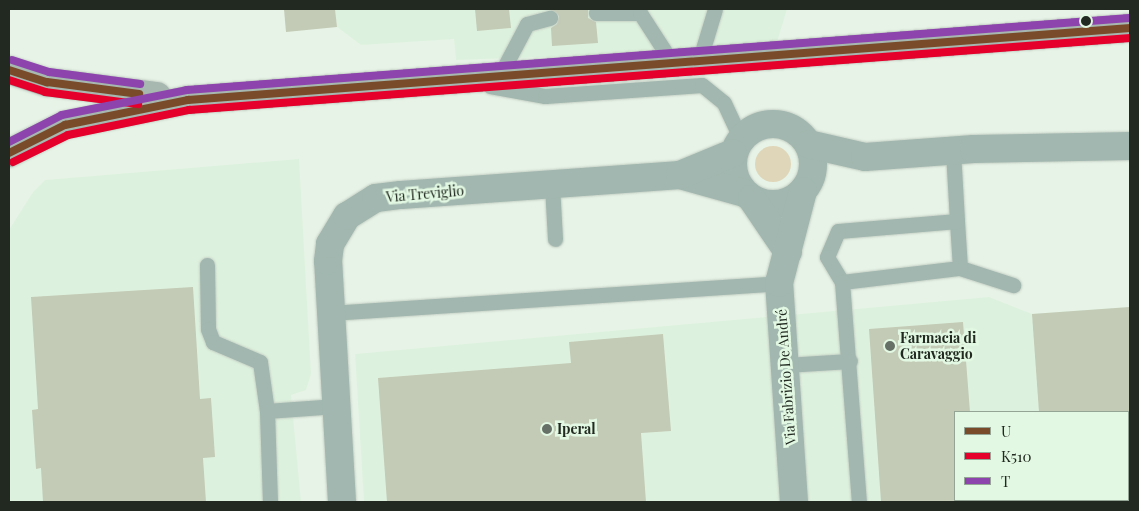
<!DOCTYPE html>
<html>
<head>
<meta charset="utf-8">
<style>
	body { margin:0 }
	#map { position:relative; width:1139px; height:511px; overflow:hidden; background:#e7f3e7; font-family:"Playfair Display",serif }
	div>[style] { position:absolute }
	.built>* { inset:0; background:#ddf2de }
	.green>* { inset:0; background:#dfd6b9 }
	.round { border-radius:50% }
	.building>* { inset:0; background:#c3cab5 }
	.roads { filter:drop-shadow(0 0 1px #c4cec4) drop-shadow(0 0 1px #c4cec4) }
	.service>* { height:15px; margin:-7.5px; padding:0 7.5px; transform-origin:7.5px; border-radius:7.5px; background:#a1b7af }
	.minor>* { height:28px; margin:-14px; padding:0 14px; transform-origin:14px; border-radius:14px; background:#a1b7af }
	.minor>.ring { margin:-14px; padding:0; box-sizing:content-box; background:none; border:28px solid #a1b7af; border-radius:50% }
	.primary>* { height:28px; margin:-14px; padding:0 14px; transform-origin:14px; border-radius:14px; background:#a6b8b0 }
	.bus-1>* { height:8px; margin:-4px; padding:0 4px; transform-origin:4px; border-radius:4px; background:#7a4b2a }
	.bus-2>* { height:8px; margin:-4px; padding:0 4px; transform-origin:4px; border-radius:4px; background:#e4002b }
	.bus-3>* { height:8px; margin:-4px; padding:0 4px; transform-origin:4px; border-radius:4px; background:#8e44ad }
	.dots>* { width:14px; height:14px; translate:-50% -50%; box-sizing:border-box; border:2px solid #e2f8e2; border-radius:50% }
	span { translate:-50% -50%; white-space:nowrap; text-align:center; line-height:1.15; -webkit-text-stroke:5px #e2f8e2; paint-order:stroke }
	.street-label { font-size:14px; color:#212921 }
	.poi-label { font-size:14px; color:#212921; font-weight:700 }
	.left { translate:0 -50%; text-align:left }
	.frame { position:absolute; inset:0; border:10px solid #212921; pointer-events:none }
	.legend { position:absolute; left:954px; top:411px; width:175px; height:90px; box-sizing:border-box; background:#e2f8e2; border:1px solid #95a595; margin:0; padding:6px 9px; list-style:none; font-size:15px; color:#212921 }
	.legend li { display:flex; align-items:center; gap:10px; height:25px }
	.legend b { width:25px; border:1px solid #95a595 }
</style>
</head>
<body>
<div id="map">
	<div class="built">
		<i style="clip-path:polygon(335px 9px,787px 9px,777px 42px,684px 52px,456px 60px,454px 39px,361px 45px,337px 27px)"></i>
		<i style="clip-path:polygon(299px 159px,311px 374px,306px 390px,291px 395px,301px 502px,9px 502px,9px 230px,33px 192px,45px 180px)"></i>
		<i style="clip-path:polygon(evenodd,989px 297px,1032px 314px,1130px 307px,1130px 502px,364px 502px,355px 354px,989px 297px,955px 412px,1128px 412px,1128px 500px,955px 500px,955px 412px)"></i>
	</div>
	<div class="green">
		<i class="round" style="left:755px;top:146px;width:36px;height:36px"></i>
	</div>
	<div class="building">
		<i style="clip-path:polygon(284px 9px,335px 9px,337px 27px,286px 32px)"></i>
		<i style="clip-path:polygon(475px 9px,509px 9px,511px 28px,477px 31px)"></i>
		<i style="clip-path:polygon(549px 9px,588px 9px,588px 18px,596px 22px,598px 43px,552px 46px,551px 28px,557px 24px,559px 16px)"></i>
		<i style="clip-path:polygon(193px 287px,200px 399px,211px 398px,215px 457px,203px 458px,206px 502px,43px 502px,41px 468px,36px 469px,32px 410px,38px 409px,31px 297px)"></i>
		<i style="clip-path:polygon(1130px 307px,1130px 412px,1039px 412px,1032px 314px)"></i>
		<i style="clip-path:polygon(963px 322px,970px 412px,955px 412px,955px 502px,881px 502px,869px 329px)"></i>
		<i style="clip-path:polygon(663px 334px,671px 431px,641px 433px,646px 502px,387px 502px,378px 378px,571px 363px,569px 342px)"></i>
	</div>
	<div class="roads">
		<div class="service">
			<i style="left:596px;top:13px;width:44px"></i>
			<i style="left:640px;top:13px;width:61px;rotate:57.1deg"></i>
			<i style="left:699px;top:62px;width:55px;rotate:-73.2deg"></i>
			<i style="left:499px;top:77px;width:60px;rotate:-62.2deg"></i>
			<i style="left:527px;top:24px;width:24px;rotate:-15deg"></i>
			<i style="left:490px;top:86px;width:56px;rotate:10.3deg"></i>
			<i style="left:545px;top:96px;width:157px;rotate:-4deg"></i>
			<i style="left:702px;top:85px;width:28px;rotate:39deg"></i>
			<i style="left:724px;top:103px;width:40px;rotate:65deg"></i>
			<i style="left:953px;top:151px;width:70px;rotate:86.7deg"></i>
			<i style="left:552px;top:185px;width:54px;rotate:86.8deg"></i>
			<i style="left:207px;top:265px;width:64px;rotate:89.1deg"></i>
			<i style="left:208px;top:329px;width:14px;rotate:69deg"></i>
			<i style="left:213px;top:342px;width:51px;rotate:23.1deg"></i>
			<i style="left:260px;top:362px;width:49px;rotate:81.9deg"></i>
			<i style="left:960px;top:268px;width:56px;rotate:17.8deg"></i>
			<i style="left:842px;top:282px;width:119px;rotate:-6.8deg"></i>
			<i style="left:960px;top:268px;width:47px;rotate:-93.7deg"></i>
			<i style="left:957px;top:221px;width:119px;rotate:175.2deg"></i>
			<i style="left:838px;top:231px;width:28px;rotate:113deg"></i>
			<i style="left:827px;top:257px;width:29px;rotate:59deg"></i>
			<i style="left:842px;top:282px;width:221px;rotate:85.6deg"></i>
			<i style="left:330px;top:313px;width:450px;rotate:-3.8deg"></i>
			<i style="left:785px;top:365px;width:65px;rotate:-3.5deg"></i>
			<i style="left:270px;top:502px;width:91px;rotate:-91.9deg"></i>
			<i style="left:267px;top:411px;width:69px;rotate:-4.1deg"></i>
		</div>
		<div class="minor">
			<i class="ring" style="left:733px;top:124px;width:52px;height:52px"></i>
			<i style="left:808px;top:144px;width:58px;rotate:12.8deg"></i>
			<i style="left:865px;top:157px;width:109px;rotate:-4.2deg"></i>
			<i style="left:974px;top:149px;width:156px;rotate:-1.1deg"></i>
			<i style="left:680px;top:175px;width:66px;rotate:15.7deg"></i>
			<i style="left:752px;top:199px;width:64px;rotate:55.8deg"></i>
			<i style="left:342px;top:502px;width:241px;rotate:-93.3deg"></i>
			<i style="left:328px;top:261px;width:17px;rotate:-83deg"></i>
			<i style="left:330px;top:244px;width:33px;rotate:-59deg"></i>
			<i style="left:347px;top:216px;width:34px;rotate:-32deg"></i>
			<i style="left:376px;top:198px;width:25px;rotate:-7deg"></i>
			<i style="left:401px;top:195px;width:280px;rotate:-4.1deg"></i>
			<i style="left:680px;top:175px;width:57px;rotate:-22.5deg"></i>
			<i style="left:794px;top:502px;width:220px;rotate:-93.9deg"></i>
			<i style="left:779px;top:283px;width:95px;rotate:-75.4deg"></i>
		</div>
		<div class="primary">
			<i style="left:9px;top:70px;width:40px;rotate:18deg"></i>
			<i style="left:47px;top:82px;width:111px;rotate:7.3deg"></i>
			<i style="left:9px;top:153px;width:63px;rotate:-26.6deg"></i>
			<i style="left:65px;top:125px;width:126px;rotate:-11.5deg"></i>
			<i style="left:188px;top:100px;width:945px;rotate:-4.37deg"></i>
		</div>
	</div>
	<div class="bus-1">
		<i style="left:9px;top:70px;width:40px;rotate:18deg"></i>
		<i style="left:47px;top:82px;width:93px;rotate:7.4deg"></i>
		<i style="left:9px;top:153px;width:63px;rotate:-26.6deg"></i>
		<i style="left:65px;top:125px;width:126px;rotate:-11.5deg"></i>
		<i style="left:188px;top:100px;width:945px;rotate:-4.37deg"></i>
	</div>
	<div class="bus-2">
		<i style="left:9px;top:80px;width:38px;rotate:18deg"></i>
		<i style="left:45px;top:92px;width:94px;rotate:7.4deg"></i>
		<i style="left:13px;top:162px;width:61px;rotate:-26.1deg"></i>
		<i style="left:68px;top:135px;width:124px;rotate:-11.7deg"></i>
		<i style="left:189px;top:110px;width:944px;rotate:-4.38deg"></i>
	</div>
	<div class="bus-3">
		<i style="left:12px;top:60px;width:39px;rotate:18deg"></i>
		<i style="left:49px;top:72px;width:92px;rotate:7.5deg"></i>
		<i style="left:9px;top:142px;width:59px;rotate:-27deg"></i>
		<i style="left:62px;top:115px;width:127px;rotate:-11.3deg"></i>
		<i style="left:187px;top:90px;width:945px;rotate:-4.37deg"></i>
	</div>
	<div class="dots">
		<i style="left:1086px;top:21px;background:#212921"></i>
		<i style="left:890px;top:346px;background:#667066"></i>
		<i style="left:547px;top:429px;background:#667066"></i>
	</div>
	<div class="street-label">
		<span style="left:425px;top:194px;rotate:-5deg">Via Treviglio</span>
		<span style="left:786px;top:377px;rotate:-94deg">Via Fabrizio De André</span>
	</div>
	<div class="poi-label">
		<span class="left" style="left:900px;top:346px">Farmacia di<br>Caravaggio</span>
		<span class="left" style="left:557px;top:429px">Iperal</span>
	</div>
	<div class="frame"></div>
	<ul class="legend">
	<li><b style="height:6px;background:#7a4b2a"></b>U</li>
	<li><b style="height:6px;background:#e4002b"></b>K510</li>
	<li><b style="height:6px;background:#8e44ad"></b>T</li>
	</ul>
</div>
</body>
</html>
